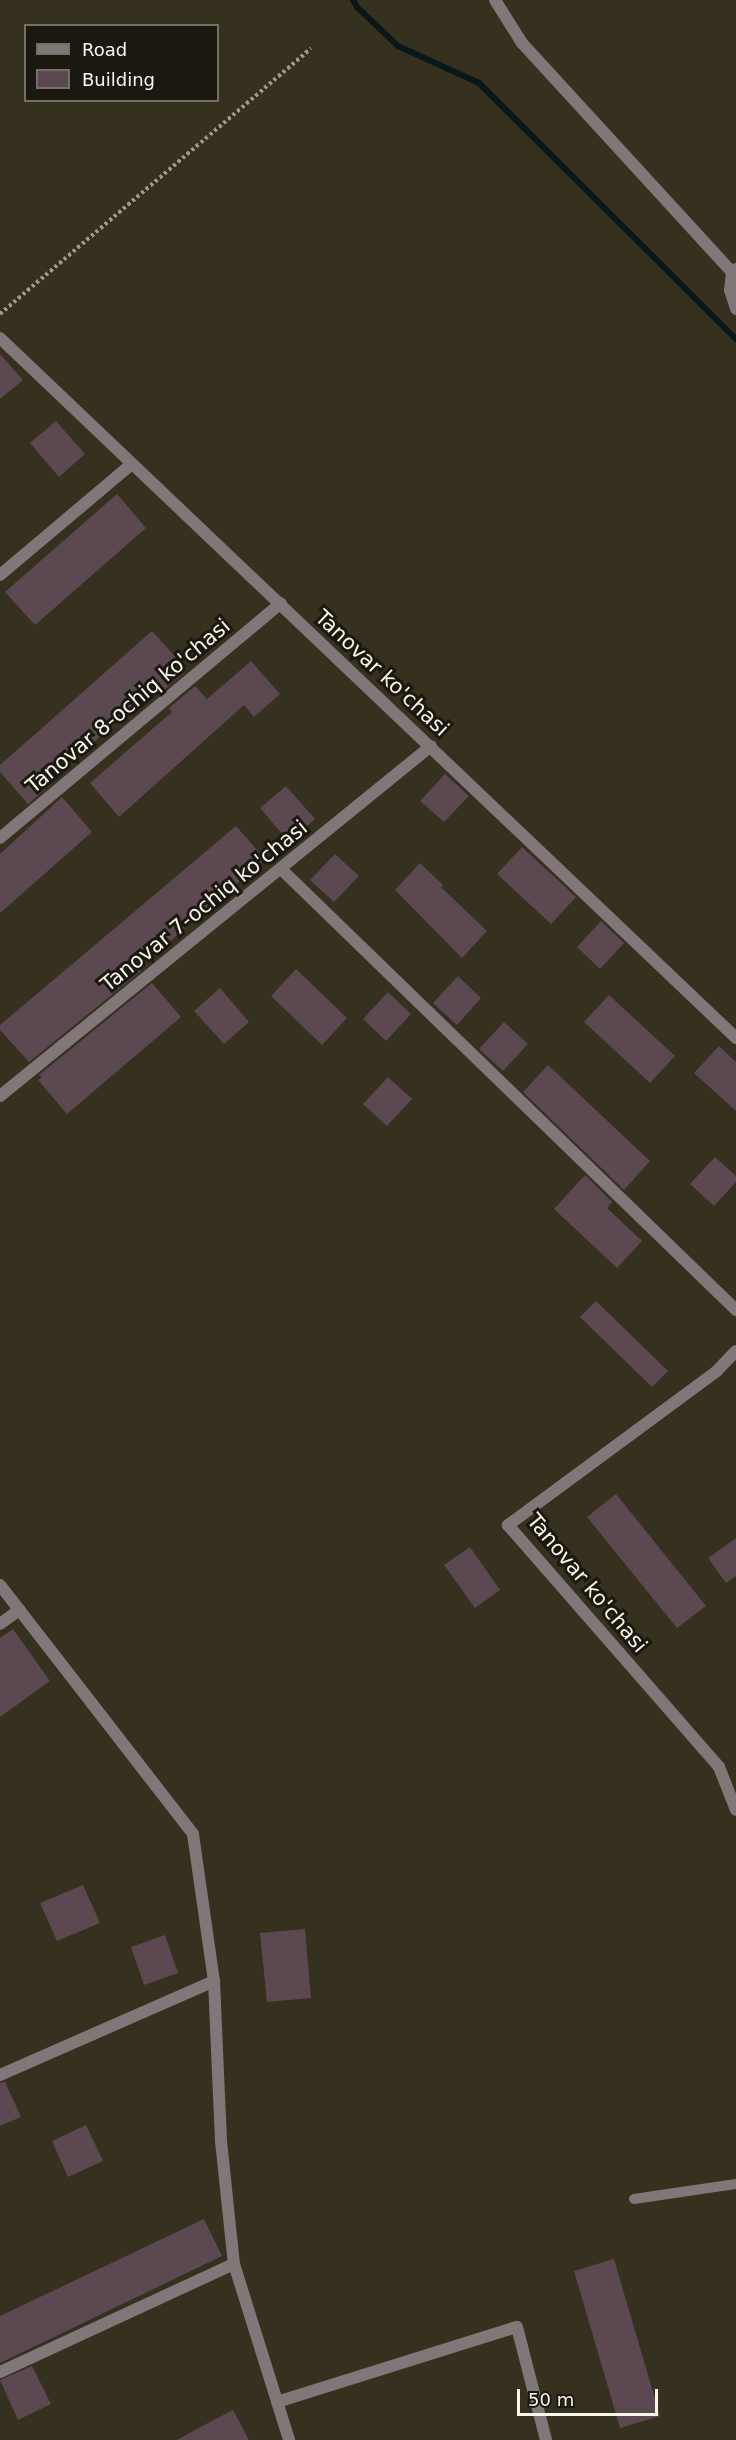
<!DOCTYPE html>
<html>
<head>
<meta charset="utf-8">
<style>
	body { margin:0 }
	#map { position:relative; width:736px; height:2440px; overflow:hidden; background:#36301f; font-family:"DejaVu Sans",sans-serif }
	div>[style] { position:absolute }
	.stream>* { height:6px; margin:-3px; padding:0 3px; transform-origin:3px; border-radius:3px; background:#081819 }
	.building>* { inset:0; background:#5b4851 }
	.path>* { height:4px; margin-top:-2px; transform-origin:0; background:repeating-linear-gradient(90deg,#9e9a8c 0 3px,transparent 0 6px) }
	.lane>* { height:10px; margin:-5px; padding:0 5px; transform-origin:5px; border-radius:5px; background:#817779 }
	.street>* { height:12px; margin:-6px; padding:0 6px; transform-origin:6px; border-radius:6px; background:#817779 }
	span { translate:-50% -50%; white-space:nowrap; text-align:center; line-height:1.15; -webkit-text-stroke:6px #1b1810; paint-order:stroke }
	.street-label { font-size:21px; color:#f8f5ea }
	.legend { position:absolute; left:24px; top:24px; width:195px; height:78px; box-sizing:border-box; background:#1b1810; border:2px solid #737067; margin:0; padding:8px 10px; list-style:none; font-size:18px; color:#f8f5ea }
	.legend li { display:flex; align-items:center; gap:12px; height:30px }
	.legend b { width:30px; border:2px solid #737067 }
	.scale { position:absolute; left:517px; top:2389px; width:141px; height:27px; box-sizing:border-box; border:3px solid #f8f5ea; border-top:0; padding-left:8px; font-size:18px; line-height:21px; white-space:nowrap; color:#f8f5ea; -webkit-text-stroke:4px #1b1810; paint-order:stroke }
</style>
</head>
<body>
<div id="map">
	<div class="stream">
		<i style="left:353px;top:0;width:8px;rotate:60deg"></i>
		<i style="left:357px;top:7px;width:57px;rotate:43.6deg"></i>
		<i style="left:398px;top:46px;width:89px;rotate:24.6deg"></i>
		<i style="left:479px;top:83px;width:363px;rotate:44.9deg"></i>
	</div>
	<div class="building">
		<i style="clip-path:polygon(0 354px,23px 380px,0 399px)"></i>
		<i style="clip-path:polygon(56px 421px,85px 454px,59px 477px,30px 443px)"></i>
		<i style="clip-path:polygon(117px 494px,146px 528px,35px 625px,5px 592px)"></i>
		<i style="clip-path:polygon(152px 631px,182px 664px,179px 667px,184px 673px,158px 695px,154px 690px,51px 779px,49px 782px,51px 784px,28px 804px,0 772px,0 765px)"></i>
		<i style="clip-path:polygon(251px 661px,280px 694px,254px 717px,244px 705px,119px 817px,90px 783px,172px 712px,169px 708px,195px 686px,207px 699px)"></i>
		<i style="clip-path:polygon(445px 774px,469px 796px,444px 822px,420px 801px)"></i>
		<i style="clip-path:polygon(286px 786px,315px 819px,289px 842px,260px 808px)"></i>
		<i style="clip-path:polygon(62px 797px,92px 832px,0 913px,0 854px)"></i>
		<i style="clip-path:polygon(236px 826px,265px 859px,139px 968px,141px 971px,29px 1062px,0 1030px,0 1025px)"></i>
		<i style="clip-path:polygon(522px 847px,576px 897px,551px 924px,497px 874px)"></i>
		<i style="clip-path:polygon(335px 854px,359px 876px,334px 902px,310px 880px)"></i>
		<i style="clip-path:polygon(420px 863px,443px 885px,441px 887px,487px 931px,462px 958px,395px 890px)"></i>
		<i style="clip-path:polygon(601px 921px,624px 943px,600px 969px,577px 947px)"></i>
		<i style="clip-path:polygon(296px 969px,347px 1018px,322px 1045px,271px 996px)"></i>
		<i style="clip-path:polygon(458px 976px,481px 998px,457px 1025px,433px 1003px)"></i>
		<i style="clip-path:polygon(152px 983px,181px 1017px,67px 1114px,38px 1080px,42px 1077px,39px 1075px)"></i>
		<i style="clip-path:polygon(220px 988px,249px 1022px,224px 1044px,194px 1011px)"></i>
		<i style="clip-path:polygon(388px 992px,411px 1014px,386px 1041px,363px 1019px)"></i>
		<i style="clip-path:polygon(609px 995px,675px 1056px,650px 1083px,584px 1022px)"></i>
		<i style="clip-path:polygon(504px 1022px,528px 1044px,503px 1071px,479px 1049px)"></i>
		<i style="clip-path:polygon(719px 1046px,736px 1062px,736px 1111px,694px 1073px)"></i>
		<i style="clip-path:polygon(548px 1065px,650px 1161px,624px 1190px,523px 1092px)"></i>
		<i style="clip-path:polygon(388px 1077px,412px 1099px,387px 1126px,363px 1104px)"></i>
		<i style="clip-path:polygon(715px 1157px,736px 1176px,736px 1182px,714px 1206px,690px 1184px)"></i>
		<i style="clip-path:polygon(585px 1175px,612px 1202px,607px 1208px,642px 1241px,617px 1268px,554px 1209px)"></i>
		<i style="clip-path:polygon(596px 1301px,668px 1371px,652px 1387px,580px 1317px)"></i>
		<i style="clip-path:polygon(616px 1494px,706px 1606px,677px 1628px,587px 1517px)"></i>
		<i style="clip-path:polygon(736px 1538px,736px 1576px,726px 1583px,708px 1558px)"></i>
		<i style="clip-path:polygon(470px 1547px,500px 1590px,475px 1608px,444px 1565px)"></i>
		<i style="clip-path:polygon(13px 1629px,50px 1681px,0 1717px,0 1638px)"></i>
		<i style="clip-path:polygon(83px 1885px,100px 1923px,57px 1941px,40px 1903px)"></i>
		<i style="clip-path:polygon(305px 1929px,311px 1998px,267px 2002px,260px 1933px)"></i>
		<i style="clip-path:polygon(165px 1935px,178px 1973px,144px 1985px,131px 1947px)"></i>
		<i style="clip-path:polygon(5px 2082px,21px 2117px,0 2126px,0 2083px)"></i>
		<i style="clip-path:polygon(86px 2125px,103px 2161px,68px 2177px,52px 2141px)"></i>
		<i style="clip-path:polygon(204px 2219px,222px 2256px,0 2363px,0 2316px)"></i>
		<i style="clip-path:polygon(614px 2259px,660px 2416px,620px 2428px,574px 2271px)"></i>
		<i style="clip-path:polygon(32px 2366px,51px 2404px,18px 2420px,0 2380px)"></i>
		<i style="clip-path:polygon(233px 2410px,249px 2440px,177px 2440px,204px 2425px)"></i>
	</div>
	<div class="path">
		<i style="left:0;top:314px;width:409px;rotate:-40.5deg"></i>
	</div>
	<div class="lane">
		<i style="left:634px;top:2199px;width:103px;rotate:-8.4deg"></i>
	</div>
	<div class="street">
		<i style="left:495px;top:0;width:51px;rotate:57.9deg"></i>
		<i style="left:522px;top:43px;width:311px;rotate:47.5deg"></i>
		<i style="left:736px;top:269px;width:5px;rotate:143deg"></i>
		<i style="left:732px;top:272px;width:18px;rotate:96deg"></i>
		<i style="left:730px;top:290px;width:20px;rotate:72deg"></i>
		<i style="left:0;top:338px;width:1016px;rotate:43.56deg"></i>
		<i style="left:0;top:575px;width:172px;rotate:-40.1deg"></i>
		<i style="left:0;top:838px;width:366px;rotate:-39.9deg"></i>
		<i style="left:281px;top:869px;width:634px;rotate:44.1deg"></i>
		<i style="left:0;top:1096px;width:555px;rotate:-39.08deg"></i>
		<i style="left:736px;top:1351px;width:28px;rotate:134deg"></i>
		<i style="left:717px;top:1371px;width:260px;rotate:143.6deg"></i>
		<i style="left:508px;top:1525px;width:321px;rotate:48.9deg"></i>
		<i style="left:719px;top:1767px;width:46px;rotate:68.4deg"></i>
		<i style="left:0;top:1585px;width:315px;rotate:52.2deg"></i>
		<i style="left:193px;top:1834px;width:148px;rotate:81.9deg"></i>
		<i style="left:214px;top:1981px;width:160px;rotate:87.5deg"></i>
		<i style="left:221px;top:2141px;width:124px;rotate:84deg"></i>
		<i style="left:234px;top:2264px;width:184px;rotate:72.6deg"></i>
		<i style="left:0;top:1624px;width:24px;rotate:-36deg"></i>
		<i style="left:0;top:2075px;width:234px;rotate:-23.7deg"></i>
		<i style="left:0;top:2372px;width:258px;rotate:-24.8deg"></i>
		<i style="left:277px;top:2402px;width:251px;rotate:-17.4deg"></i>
		<i style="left:517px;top:2327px;width:117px;rotate:75.6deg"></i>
	</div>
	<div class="street-label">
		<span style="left:382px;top:673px;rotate:43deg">Tanovar ko'chasi</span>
		<span style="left:128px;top:706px;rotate:-40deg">Tanovar 8-ochiq ko'chasi</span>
		<span style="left:204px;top:906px;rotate:-39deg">Tanovar 7-ochiq ko'chasi</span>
		<span style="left:587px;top:1583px;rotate:50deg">Tanovar ko'chasi</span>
	</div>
	<ul class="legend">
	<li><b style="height:8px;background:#817779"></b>Road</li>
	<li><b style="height:16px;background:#5b4851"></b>Building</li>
	</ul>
	<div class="scale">50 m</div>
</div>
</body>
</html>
